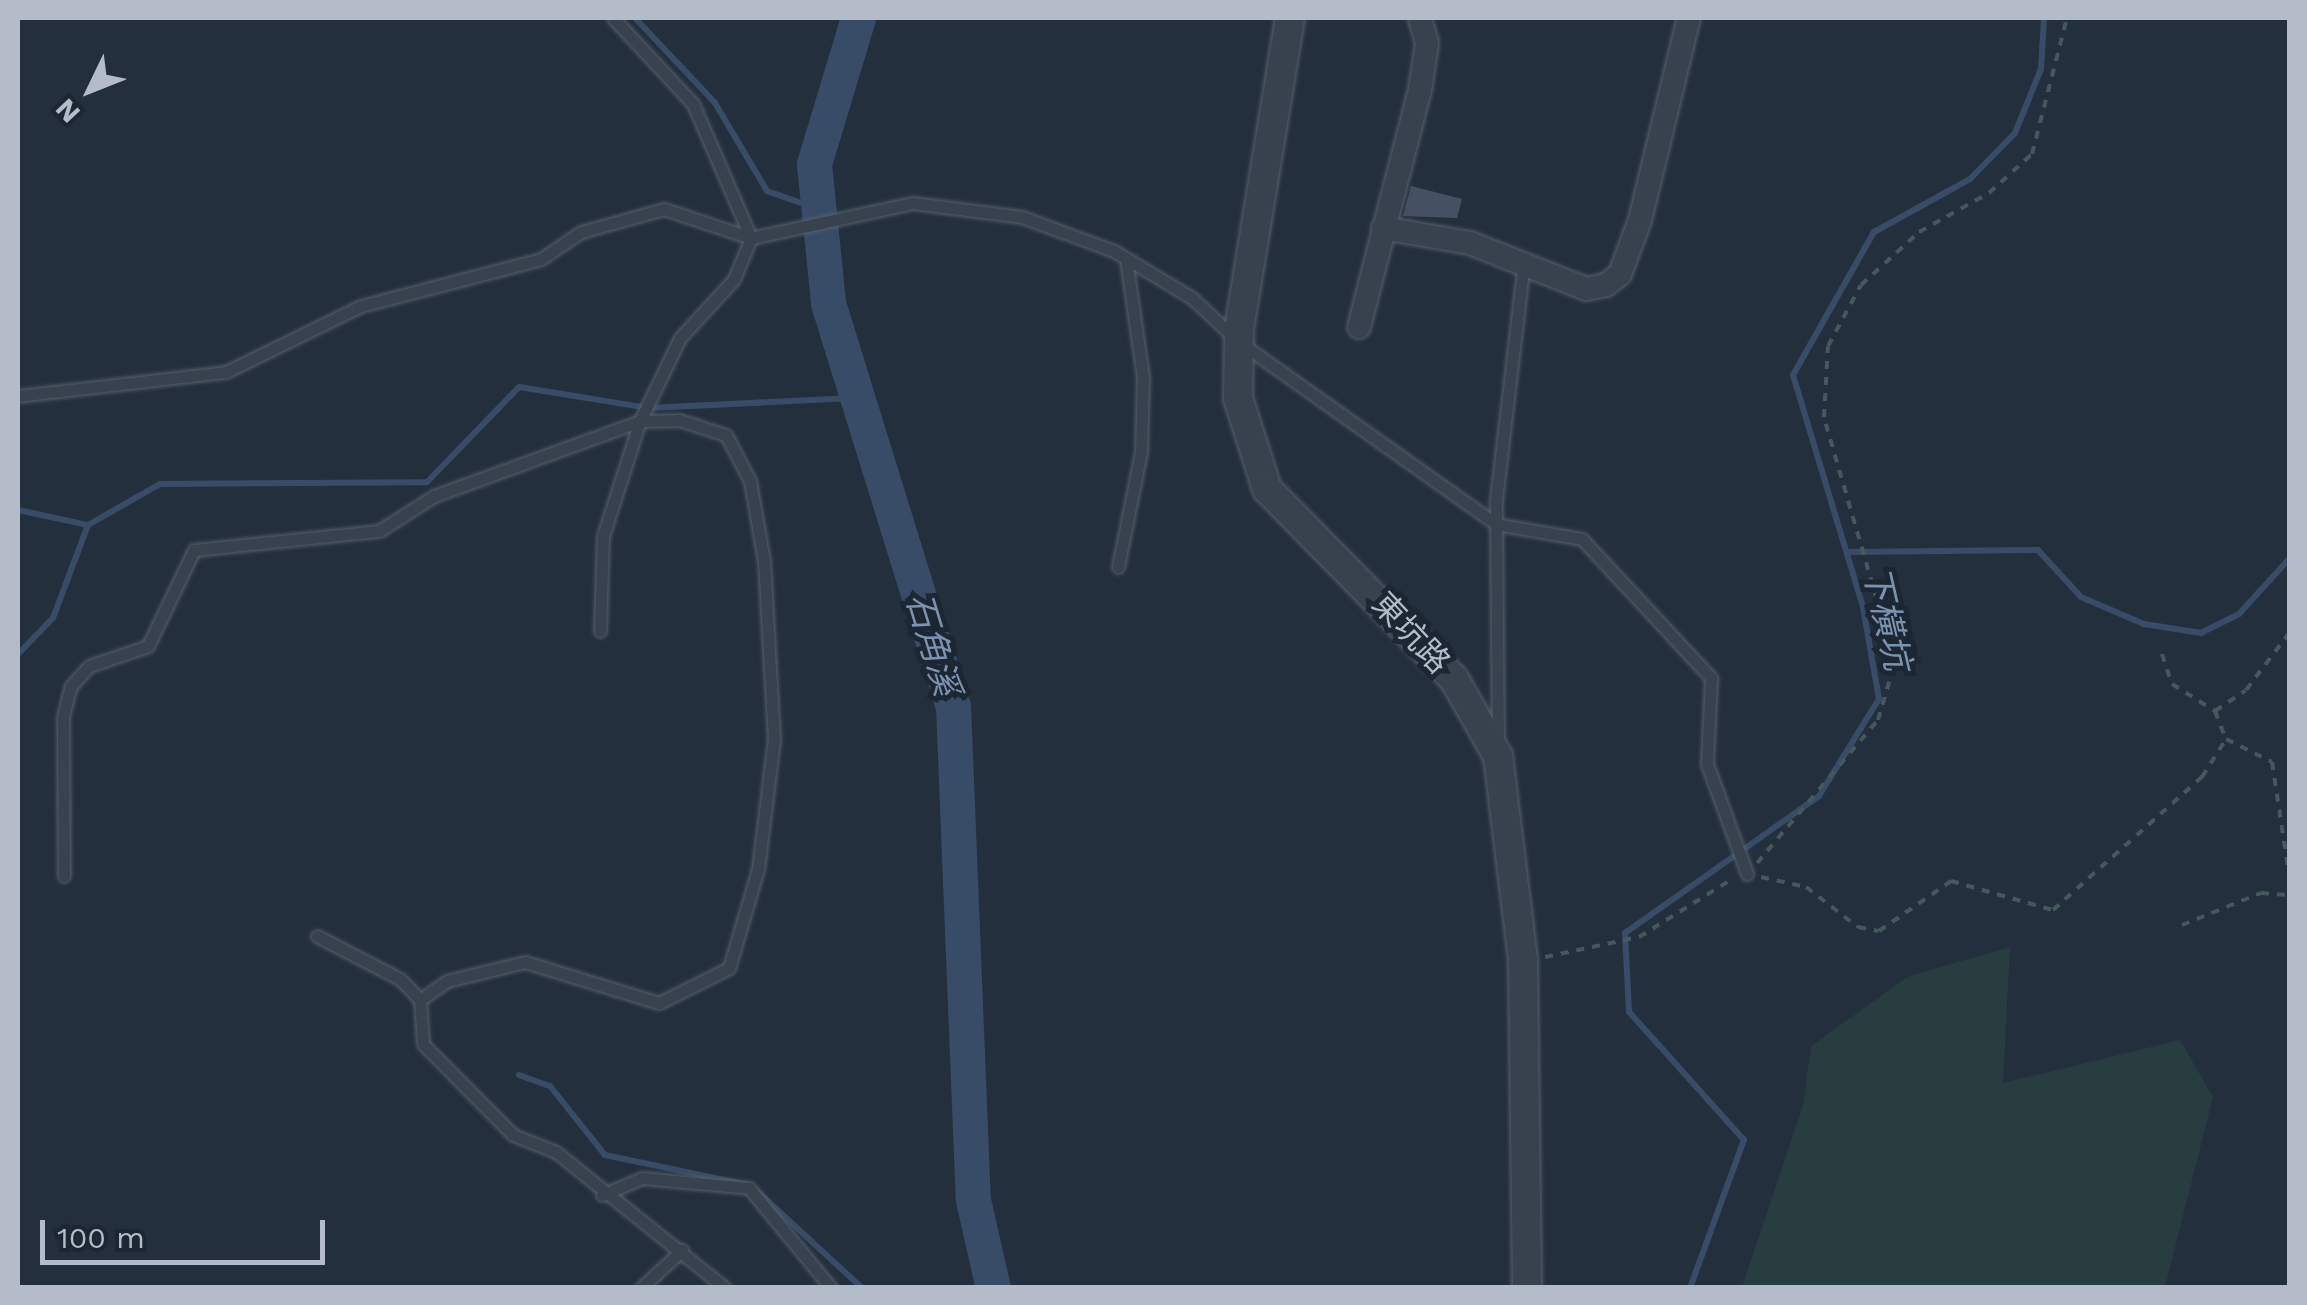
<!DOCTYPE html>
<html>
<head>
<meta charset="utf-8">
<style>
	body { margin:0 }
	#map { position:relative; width:2307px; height:1305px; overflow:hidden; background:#242f3e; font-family:"Work Sans","Noto Sans TC",sans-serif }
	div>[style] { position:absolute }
	.green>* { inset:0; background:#263c3f }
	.stream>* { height:6px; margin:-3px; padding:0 3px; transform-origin:3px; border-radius:3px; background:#394c67 }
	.river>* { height:35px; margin:-17.5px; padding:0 17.5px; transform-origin:17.5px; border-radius:17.5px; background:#394c67 }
	.building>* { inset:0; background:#455162 }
	.path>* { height:4px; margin-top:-2px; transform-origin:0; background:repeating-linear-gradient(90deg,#44595c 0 8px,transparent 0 16px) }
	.roads { filter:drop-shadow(0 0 2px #565f6c) drop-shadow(0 0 2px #565f6c) }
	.service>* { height:11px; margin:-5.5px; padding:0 5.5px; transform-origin:5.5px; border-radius:5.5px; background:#38414e }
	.minor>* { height:22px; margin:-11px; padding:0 11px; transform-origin:11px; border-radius:11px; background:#38414e }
	.tertiary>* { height:28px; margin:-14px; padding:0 14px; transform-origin:14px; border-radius:14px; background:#38414e }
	span { translate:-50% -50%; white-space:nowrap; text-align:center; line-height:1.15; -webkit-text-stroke:10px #1d2633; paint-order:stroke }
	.street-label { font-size:32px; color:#b4bcc9 }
	.water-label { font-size:35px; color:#7c92b1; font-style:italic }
	.frame { position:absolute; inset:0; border:20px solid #b4bcc9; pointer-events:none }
	.north { position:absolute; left:40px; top:40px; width:100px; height:100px; -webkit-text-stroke:8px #1d2633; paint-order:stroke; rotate:227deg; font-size:28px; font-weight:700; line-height:40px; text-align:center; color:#b4bcc9 }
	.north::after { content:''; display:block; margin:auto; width:35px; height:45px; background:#b4bcc9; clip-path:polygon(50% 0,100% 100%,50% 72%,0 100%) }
	.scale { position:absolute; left:40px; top:1220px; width:285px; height:45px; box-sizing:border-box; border:5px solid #b4bcc9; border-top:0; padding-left:12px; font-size:30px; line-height:35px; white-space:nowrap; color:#b4bcc9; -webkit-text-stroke:8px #1d2633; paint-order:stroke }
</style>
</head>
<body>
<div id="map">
	<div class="green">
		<i style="clip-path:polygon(2010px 947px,2003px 1083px,2180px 1040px,2213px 1097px,2165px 1287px,1742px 1287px,1803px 1105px,1811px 1046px,1909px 976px)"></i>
	</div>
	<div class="stream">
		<i style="left:635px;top:18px;width:117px;rotate:46.7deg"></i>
		<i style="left:715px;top:103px;width:102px;rotate:59.4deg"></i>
		<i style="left:767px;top:191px;width:54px;rotate:19.4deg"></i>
		<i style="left:18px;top:510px;width:72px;rotate:12.1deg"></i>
		<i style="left:88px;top:525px;width:83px;rotate:-29.7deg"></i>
		<i style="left:160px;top:484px;width:267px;rotate:-0.4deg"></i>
		<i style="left:427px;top:482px;width:132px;rotate:-45.9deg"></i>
		<i style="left:519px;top:387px;width:132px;rotate:9.2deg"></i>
		<i style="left:649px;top:408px;width:208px;rotate:-2.8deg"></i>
		<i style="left:1847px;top:552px;width:191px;rotate:-0.6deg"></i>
		<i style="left:2038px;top:550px;width:64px;rotate:47.5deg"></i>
		<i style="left:2081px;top:597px;width:69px;rotate:23.2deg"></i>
		<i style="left:2144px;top:624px;width:58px;rotate:9deg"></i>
		<i style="left:2201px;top:633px;width:42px;rotate:-26.6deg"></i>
		<i style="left:2239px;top:614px;width:76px;rotate:-47.7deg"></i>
		<i style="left:18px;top:654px;width:50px;rotate:-45.8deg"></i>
		<i style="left:53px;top:618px;width:99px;rotate:-69.4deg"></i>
		<i style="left:519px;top:1075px;width:33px;rotate:20deg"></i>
		<i style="left:550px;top:1086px;width:88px;rotate:51.4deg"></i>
		<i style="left:605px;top:1155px;width:146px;rotate:11.8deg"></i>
		<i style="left:758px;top:1192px;width:142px;rotate:42.7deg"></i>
		<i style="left:1690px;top:1288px;width:158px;rotate:-70deg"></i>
		<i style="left:1744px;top:1140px;width:172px;rotate:-131.9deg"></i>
		<i style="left:1629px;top:1012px;width:79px;rotate:-92.9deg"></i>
		<i style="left:1625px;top:933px;width:237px;rotate:-35.2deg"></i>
		<i style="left:1819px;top:796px;width:114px;rotate:-58.3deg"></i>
		<i style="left:1879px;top:699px;width:93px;rotate:-99.9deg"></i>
		<i style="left:1863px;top:607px;width:242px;rotate:-106.8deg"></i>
		<i style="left:1793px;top:375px;width:164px;rotate:-60.5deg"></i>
		<i style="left:1874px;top:232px;width:110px;rotate:-28.9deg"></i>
		<i style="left:1970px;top:179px;width:64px;rotate:-45.6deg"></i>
		<i style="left:2015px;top:133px;width:69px;rotate:-67.9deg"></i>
		<i style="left:2041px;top:69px;width:51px;rotate:-86.6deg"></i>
	</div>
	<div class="river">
		<i style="left:858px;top:18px;width:152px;rotate:106.8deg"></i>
		<i style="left:814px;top:164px;width:140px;rotate:84.2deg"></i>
		<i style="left:828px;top:303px;width:422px;rotate:72.8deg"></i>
		<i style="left:953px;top:706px;width:494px;rotate:87.7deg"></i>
		<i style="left:973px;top:1200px;width:90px;rotate:77.2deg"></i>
	</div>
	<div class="building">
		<i style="clip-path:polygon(1411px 186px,1462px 199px,1457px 218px,1403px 216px)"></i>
	</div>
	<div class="path">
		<i style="left:2162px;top:654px;width:32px;rotate:72deg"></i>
		<i style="left:2172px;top:684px;width:51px;rotate:32.1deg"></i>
		<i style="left:2215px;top:711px;width:30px;rotate:69deg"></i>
		<i style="left:2215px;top:711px;width:37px;rotate:-34deg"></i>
		<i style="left:2246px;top:690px;width:73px;rotate:-52.8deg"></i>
		<i style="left:1757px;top:863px;width:187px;rotate:-49.8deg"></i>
		<i style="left:1878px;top:720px;width:60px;rotate:-73.7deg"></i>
		<i style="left:1895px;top:662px;width:255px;rotate:-106.2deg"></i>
		<i style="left:1824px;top:417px;width:71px;rotate:-86.8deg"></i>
		<i style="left:1828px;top:346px;width:69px;rotate:-61.6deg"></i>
		<i style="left:1861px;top:285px;width:79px;rotate:-42.4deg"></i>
		<i style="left:1919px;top:232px;width:80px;rotate:-29.1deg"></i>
		<i style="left:1989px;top:193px;width:58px;rotate:-42.2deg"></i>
		<i style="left:2032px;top:154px;width:140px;rotate:-75.6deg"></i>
		<i style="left:1761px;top:877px;width:46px;rotate:12.5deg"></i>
		<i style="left:1806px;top:887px;width:66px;rotate:37.6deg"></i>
		<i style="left:1858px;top:927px;width:21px;rotate:11deg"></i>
		<i style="left:1879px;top:931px;width:88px;rotate:-34.8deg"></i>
		<i style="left:1951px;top:881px;width:106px;rotate:15.9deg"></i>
		<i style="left:2053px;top:910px;width:200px;rotate:-41.8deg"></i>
		<i style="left:2202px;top:777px;width:45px;rotate:-57.7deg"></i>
		<i style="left:2226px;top:739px;width:51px;rotate:26.6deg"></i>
		<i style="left:2272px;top:762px;width:120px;rotate:81.4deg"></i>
		<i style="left:2182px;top:925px;width:85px;rotate:-22.1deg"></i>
		<i style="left:2261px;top:893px;width:29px;rotate:4deg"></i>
		<i style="left:1545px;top:957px;width:96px;rotate:-12deg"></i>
		<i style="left:1639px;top:937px;width:110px;rotate:-31.9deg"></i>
	</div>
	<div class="roads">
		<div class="service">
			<i style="left:18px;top:396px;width:209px;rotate:-6.6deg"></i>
			<i style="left:226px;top:372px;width:150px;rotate:-26.1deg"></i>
			<i style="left:361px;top:306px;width:186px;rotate:-14.6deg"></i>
			<i style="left:541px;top:259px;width:48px;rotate:-34deg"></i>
			<i style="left:581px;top:232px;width:86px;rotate:-15.5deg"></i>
			<i style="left:664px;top:209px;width:92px;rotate:18.4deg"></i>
			<i style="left:751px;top:238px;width:166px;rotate:-12.2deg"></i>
			<i style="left:913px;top:203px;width:110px;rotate:7.3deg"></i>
			<i style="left:1022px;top:217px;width:98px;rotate:20.3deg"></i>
			<i style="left:1114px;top:251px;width:91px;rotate:31.1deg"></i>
			<i style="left:1192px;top:298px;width:64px;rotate:43.1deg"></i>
			<i style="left:1239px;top:342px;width:315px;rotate:35.3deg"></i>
			<i style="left:1496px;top:524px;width:87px;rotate:9.9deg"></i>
			<i style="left:1582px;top:539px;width:190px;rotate:47.1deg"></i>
			<i style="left:1711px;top:678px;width:86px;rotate:92.7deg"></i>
			<i style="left:1707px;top:764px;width:117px;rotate:70deg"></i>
			<i style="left:1118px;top:567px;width:117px;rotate:-78.7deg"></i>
			<i style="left:1141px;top:452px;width:75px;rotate:-88.5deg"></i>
			<i style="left:1143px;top:377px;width:119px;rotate:-98.2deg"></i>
			<i style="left:600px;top:631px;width:95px;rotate:-88.2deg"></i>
			<i style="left:603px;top:536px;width:121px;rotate:-72.2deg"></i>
			<i style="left:640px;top:421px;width:92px;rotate:-64.3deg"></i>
			<i style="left:680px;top:338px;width:80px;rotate:-47.5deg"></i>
			<i style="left:734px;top:279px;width:44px;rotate:-67.5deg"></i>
			<i style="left:751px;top:238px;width:146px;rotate:-113.4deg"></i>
			<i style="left:693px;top:104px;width:117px;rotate:-132.9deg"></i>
			<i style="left:1498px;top:742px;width:242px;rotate:-90.5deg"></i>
			<i style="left:1496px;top:500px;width:239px;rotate:-83.3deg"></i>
			<i style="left:64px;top:876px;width:159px;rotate:-90.4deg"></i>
			<i style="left:63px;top:717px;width:32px;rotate:-76deg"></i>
			<i style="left:71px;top:686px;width:27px;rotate:-48deg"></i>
			<i style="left:89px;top:666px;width:62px;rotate:-18.7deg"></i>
			<i style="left:148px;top:646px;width:106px;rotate:-64.4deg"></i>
			<i style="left:194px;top:550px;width:186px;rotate:-5.9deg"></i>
			<i style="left:379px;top:531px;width:65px;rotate:-32.5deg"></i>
			<i style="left:434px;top:496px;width:219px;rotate:-20deg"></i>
			<i style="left:640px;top:421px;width:39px;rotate:-1deg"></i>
			<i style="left:679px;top:420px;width:49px;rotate:17.7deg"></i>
			<i style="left:726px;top:435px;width:52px;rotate:62.4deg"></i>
			<i style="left:750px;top:481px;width:81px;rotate:80.1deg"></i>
			<i style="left:764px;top:561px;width:178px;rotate:86.8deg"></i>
			<i style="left:774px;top:739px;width:131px;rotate:97deg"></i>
			<i style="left:758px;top:869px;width:103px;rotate:106.3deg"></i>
			<i style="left:729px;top:968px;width:78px;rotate:153.4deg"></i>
			<i style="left:659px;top:1003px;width:140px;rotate:-163deg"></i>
			<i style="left:525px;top:962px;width:80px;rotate:166.3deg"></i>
			<i style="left:447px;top:981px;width:33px;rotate:145deg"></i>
			<i style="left:317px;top:936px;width:93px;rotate:27.4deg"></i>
			<i style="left:400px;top:979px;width:29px;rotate:46deg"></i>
			<i style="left:420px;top:1000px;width:44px;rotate:86.1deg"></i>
			<i style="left:423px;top:1044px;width:128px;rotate:45.3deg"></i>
			<i style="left:513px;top:1135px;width:46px;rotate:21.6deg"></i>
			<i style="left:556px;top:1152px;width:217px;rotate:38.8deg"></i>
			<i style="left:602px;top:1195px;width:43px;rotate:-23deg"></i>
			<i style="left:642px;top:1178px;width:107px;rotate:5.3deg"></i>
			<i style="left:749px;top:1188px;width:129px;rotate:50.6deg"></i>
			<i style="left:641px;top:1288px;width:56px;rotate:-42.8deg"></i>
		</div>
		<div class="minor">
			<i style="left:1383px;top:228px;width:88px;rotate:9.8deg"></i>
			<i style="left:1470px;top:243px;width:125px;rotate:21.6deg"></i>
			<i style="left:1586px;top:289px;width:20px;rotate:-11deg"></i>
			<i style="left:1606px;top:285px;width:18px;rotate:-38deg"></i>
			<i style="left:1620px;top:274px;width:58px;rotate:-69.7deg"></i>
			<i style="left:1640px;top:220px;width:208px;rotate:-76.4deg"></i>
			<i style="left:1359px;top:327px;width:245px;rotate:-75.6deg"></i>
			<i style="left:1420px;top:90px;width:48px;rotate:-81.5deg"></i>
			<i style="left:1427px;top:43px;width:26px;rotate:-106deg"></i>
		</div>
		<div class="tertiary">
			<i style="left:1290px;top:18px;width:315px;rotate:99.3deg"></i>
			<i style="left:1239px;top:329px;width:69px;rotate:90.8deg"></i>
			<i style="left:1238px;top:398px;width:96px;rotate:72.3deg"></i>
			<i style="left:1267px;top:489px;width:267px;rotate:45.5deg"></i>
			<i style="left:1454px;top:679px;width:89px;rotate:60.3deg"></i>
			<i style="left:1498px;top:756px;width:207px;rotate:83deg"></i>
			<i style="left:1523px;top:961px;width:327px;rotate:89.3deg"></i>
		</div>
	</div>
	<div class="street-label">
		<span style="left:1411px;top:633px;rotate:47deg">東坑路</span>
	</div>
	<div class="water-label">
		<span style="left:1887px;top:618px;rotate:77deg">下橫坑</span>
		<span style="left:933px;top:644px;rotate:73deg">石角溪</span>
	</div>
	<div class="frame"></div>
	<div class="north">N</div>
	<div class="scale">100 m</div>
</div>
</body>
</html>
